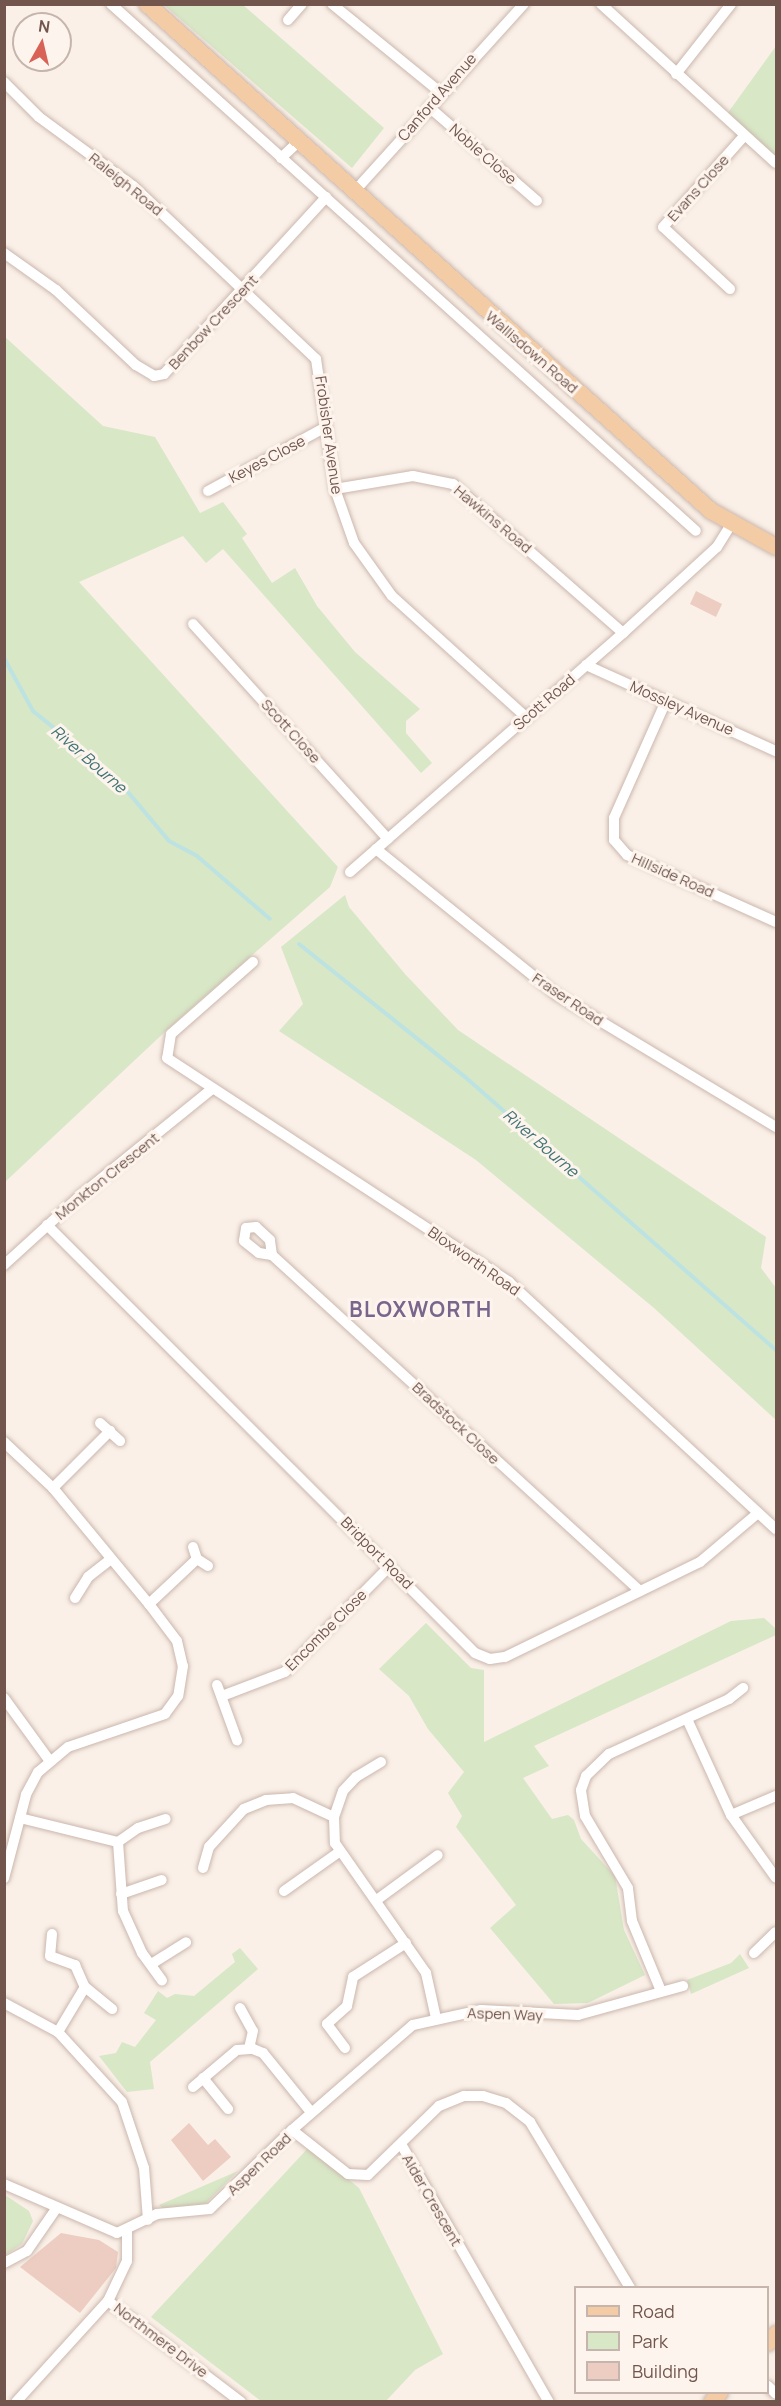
<!DOCTYPE html>
<html>
<head>
<meta charset="utf-8">
<style>
	body { margin:0 }
	#map { position:relative; width:781px; height:2406px; overflow:hidden; background:#faf0e7; font-family:Manrope,sans-serif }
	div>[style] { position:absolute }
	.green>* { inset:0; background:#d8e7c6 }
	.stream>* { height:4px; margin:-2px; padding:0 2px; transform-origin:2px; border-radius:2px; background:#bde2e2 }
	.building>* { inset:0; background:#edcdc1 }
	.roads { filter:drop-shadow(0 0 2px #cbb7ae) drop-shadow(0 0 2px #cbb7ae) }
	.minor>* { height:10px; margin:-5px; padding:0 5px; transform-origin:5px; border-radius:5px; background:#fff }
	.primary>* { height:16px; margin:-8px; padding:0 8px; transform-origin:8px; border-radius:8px; background:#f3cca5 }
	span { translate:-50% -50%; white-space:nowrap; text-align:center; line-height:1.15; -webkit-text-stroke:6px #fdf5ed; paint-order:stroke }
	.street-label { font-size:15px; color:#72564e }
	.water-label { font-size:16px; color:#427476; font-style:italic }
	.district-label { font-size:21px; color:#7a668d; font-weight:700; letter-spacing:1.5px }
	.frame { position:absolute; inset:0; border:6px solid #72564e; pointer-events:none }
	.legend { position:absolute; left:574px; top:2286px; width:195px; height:108px; box-sizing:border-box; background:#fdf5ed; border:2px solid #c5b5ad; margin:0; padding:8px 10px; list-style:none; font-size:18px; color:#72564e }
	.legend li { display:flex; align-items:center; gap:12px; height:30px }
	.legend b { width:30px; border:2px solid #c5b5ad }
	.north { position:absolute; left:12px; top:12px; width:60px; height:60px; box-sizing:border-box; background:#fdf5ed; border:2px solid #c5b5ad; border-radius:50%; rotate:8deg; font-size:16px; font-weight:700; line-height:24px; text-align:center; color:#72564e }
	.north::after { content:''; display:block; margin:auto; width:21px; height:27px; background:#d96257; clip-path:polygon(50% 0,100% 100%,50% 72%,0 100%) }
</style>
</head>
<body>
<div id="map">
	<div class="green">
		<i style="clip-path:polygon(164px 5px,243px 5px,384px 128px,352px 168px)"></i>
		<i style="clip-path:polygon(776px 46px,776px 157px,727px 114px)"></i>
		<i style="clip-path:polygon(4px 336px,103px 426px,155px 437px,200px 513px,223px 502px,247px 534px,242px 538px,272px 583px,295px 568px,317px 606px,355px 652px,420px 709px,406px 721px,406px 733px,432px 763px,421px 773px,223px 549px,206px 563px,183px 536px,79px 582px,338px 867px,330px 887px,169px 1028px,5px 1182px)"></i>
		<i style="clip-path:polygon(345px 895px,349px 907px,405px 974px,458px 1030px,766px 1237px,761px 1268px,776px 1288px,776px 1420px,654px 1308px,476px 1160px,279px 1031px,303px 1004px,281px 947px)"></i>
		<i style="clip-path:polygon(764px 1618px,776px 1629px,776px 1635px,534px 1746px,549px 1766px,523px 1778px,552px 1819px,568px 1815px,574px 1820px,581px 1839px,615px 1876px,624px 1930px,645px 1975px,588px 2003px,554px 2004px,490px 1928px,516px 1905px,456px 1827px,462px 1816px,448px 1793px,464px 1772px,428px 1729px,409px 1696px,379px 1669px,426px 1623px,471px 1668px,484px 1670px,484px 1742px,731px 1621px)"></i>
		<i style="clip-path:polygon(240px 1948px,258px 1969px,150px 2062px,154px 2089px,127px 2092px,99px 2056px,116px 2053px,122px 2042px,135px 2047px,156px 2020px,144px 2013px,158px 1991px,167px 1998px,175px 1994px,194px 1996px,235px 1962px,232px 1954px)"></i>
		<i style="clip-path:polygon(740px 1954px,749px 1968px,691px 1994px,687px 1980px,731px 1963px)"></i>
		<i style="clip-path:polygon(309px 2147px,359px 2188px,443px 2354px,415px 2370px,386px 2401px,261px 2401px,151px 2317px)"></i>
		<i style="clip-path:polygon(238px 2171px,201px 2208px,165px 2210px,159px 2205px)"></i>
		<i style="clip-path:polygon(5px 2195px,29px 2211px,33px 2221px,22px 2244px,5px 2255px)"></i>
	</div>
	<div class="stream">
		<i style="left:4px;top:658px;width:60px;rotate:61.3deg"></i>
		<i style="left:33px;top:711px;width:108px;rotate:39deg"></i>
		<i style="left:117px;top:779px;width:81px;rotate:50deg"></i>
		<i style="left:169px;top:841px;width:32px;rotate:28deg"></i>
		<i style="left:197px;top:856px;width:96px;rotate:40.8deg"></i>
		<i style="left:299px;top:944px;width:211px;rotate:38.7deg"></i>
		<i style="left:464px;top:1076px;width:415px;rotate:41.3deg"></i>
	</div>
	<div class="building">
		<i style="clip-path:polygon(696px 591px,722px 604px,716px 617px,690px 604px)"></i>
		<i style="clip-path:polygon(189px 2123px,208px 2145px,215px 2139px,231px 2157px,203px 2181px,171px 2140px)"></i>
		<i style="clip-path:polygon(61px 2233px,99px 2240px,118px 2252px,116px 2268px,80px 2313px,20px 2267px)"></i>
	</div>
	<div class="roads">
		<div class="minor">
			<i style="left:111px;top:4px;width:787px;rotate:42.01deg"></i>
			<i style="left:332px;top:4px;width:141px;rotate:39.2deg"></i>
			<i style="left:601px;top:4px;width:236px;rotate:42.3deg"></i>
			<i style="left:288px;top:20px;width:21px;rotate:-49deg"></i>
			<i style="left:676px;top:74px;width:89px;rotate:-51.8deg"></i>
			<i style="left:4px;top:82px;width:49px;rotate:45deg"></i>
			<i style="left:39px;top:117px;width:117px;rotate:36.3deg"></i>
			<i style="left:133px;top:186px;width:252px;rotate:43.4deg"></i>
			<i style="left:316px;top:359px;width:131px;rotate:81.7deg"></i>
			<i style="left:335px;top:489px;width:57px;rotate:70.6deg"></i>
			<i style="left:354px;top:543px;width:65px;rotate:54.4deg"></i>
			<i style="left:392px;top:596px;width:182px;rotate:42.1deg"></i>
			<i style="left:429px;top:107px;width:143px;rotate:41deg"></i>
			<i style="left:281px;top:158px;width:22px;rotate:-43deg"></i>
			<i style="left:353px;top:193px;width:255px;rotate:-47.9deg"></i>
			<i style="left:4px;top:253px;width:64px;rotate:35.4deg"></i>
			<i style="left:56px;top:290px;width:110px;rotate:43.2deg"></i>
			<i style="left:136px;top:365px;width:21px;rotate:31deg"></i>
			<i style="left:154px;top:376px;width:10px;rotate:-11deg"></i>
			<i style="left:164px;top:374px;width:240px;rotate:-47.5deg"></i>
			<i style="left:730px;top:289px;width:91px;rotate:-137.2deg"></i>
			<i style="left:663px;top:227px;width:122px;rotate:-48.3deg"></i>
			<i style="left:335px;top:489px;width:79px;rotate:-9.5deg"></i>
			<i style="left:413px;top:476px;width:41px;rotate:11.3deg"></i>
			<i style="left:453px;top:484px;width:226px;rotate:41.2deg"></i>
			<i style="left:208px;top:491px;width:134px;rotate:-28.5deg"></i>
			<i style="left:193px;top:624px;width:290px;rotate:47.8deg"></i>
			<i style="left:586px;top:665px;width:209px;rotate:24.4deg"></i>
			<i style="left:666px;top:701px;width:128px;rotate:114deg"></i>
			<i style="left:614px;top:818px;width:22px;rotate:90deg"></i>
			<i style="left:614px;top:840px;width:20px;rotate:49deg"></i>
			<i style="left:627px;top:855px;width:163px;rotate:24.2deg"></i>
			<i style="left:376px;top:849px;width:233px;rotate:38.9deg"></i>
			<i style="left:557px;top:995px;width:256px;rotate:31.1deg"></i>
			<i style="left:350px;top:872px;width:363px;rotate:-41.2deg"></i>
			<i style="left:623px;top:633px;width:127px;rotate:-42.5deg"></i>
			<i style="left:717px;top:547px;width:26px;rotate:-58deg"></i>
			<i style="left:253px;top:962px;width:109px;rotate:138.7deg"></i>
			<i style="left:171px;top:1034px;width:24px;rotate:99deg"></i>
			<i style="left:167px;top:1058px;width:409px;rotate:33.2deg"></i>
			<i style="left:509px;top:1282px;width:364px;rotate:42.8deg"></i>
			<i style="left:47px;top:1225px;width:605px;rotate:45deg"></i>
			<i style="left:475px;top:1653px;width:16px;rotate:22deg"></i>
			<i style="left:490px;top:1659px;width:15px;rotate:-8deg"></i>
			<i style="left:505px;top:1657px;width:217px;rotate:-26deg"></i>
			<i style="left:700px;top:1562px;width:76px;rotate:-40.2deg"></i>
			<i style="left:272px;top:1255px;width:15px;rotate:-98deg"></i>
			<i style="left:270px;top:1240px;width:19px;rotate:-137deg"></i>
			<i style="left:256px;top:1227px;width:10px;rotate:174deg"></i>
			<i style="left:246px;top:1228px;width:13px;rotate:99deg"></i>
			<i style="left:244px;top:1241px;width:19px;rotate:39deg"></i>
			<i style="left:259px;top:1253px;width:13px;rotate:9deg"></i>
			<i style="left:272px;top:1255px;width:498px;rotate:42.4deg"></i>
			<i style="left:4px;top:1265px;width:104px;rotate:-42.3deg"></i>
			<i style="left:81px;top:1195px;width:169px;rotate:-39deg"></i>
			<i style="left:100px;top:1423px;width:27px;rotate:42deg"></i>
			<i style="left:4px;top:1442px;width:67px;rotate:43.2deg"></i>
			<i style="left:53px;top:1488px;width:151px;rotate:50.4deg"></i>
			<i style="left:149px;top:1604px;width:46px;rotate:52.9deg"></i>
			<i style="left:177px;top:1641px;width:26px;rotate:77deg"></i>
			<i style="left:183px;top:1666px;width:30px;rotate:99deg"></i>
			<i style="left:178px;top:1696px;width:22px;rotate:126deg"></i>
			<i style="left:165px;top:1714px;width:102px;rotate:161.2deg"></i>
			<i style="left:68px;top:1747px;width:39px;rotate:140deg"></i>
			<i style="left:38px;top:1772px;width:26px;rotate:118deg"></i>
			<i style="left:26px;top:1795px;width:86px;rotate:104.8deg"></i>
			<i style="left:53px;top:1488px;width:81px;rotate:-45deg"></i>
			<i style="left:193px;top:1547px;width:13px;rotate:72deg"></i>
			<i style="left:197px;top:1559px;width:13px;rotate:32deg"></i>
			<i style="left:75px;top:1598px;width:25px;rotate:-58deg"></i>
			<i style="left:88px;top:1577px;width:28px;rotate:-38deg"></i>
			<i style="left:149px;top:1604px;width:66px;rotate:-43.2deg"></i>
			<i style="left:217px;top:1685px;width:59px;rotate:70deg"></i>
			<i style="left:222px;top:1696px;width:67px;rotate:-20.9deg"></i>
			<i style="left:285px;top:1672px;width:149px;rotate:-45.3deg"></i>
			<i style="left:4px;top:1698px;width:77px;rotate:54deg"></i>
			<i style="left:687px;top:1719px;width:106px;rotate:65.4deg"></i>
			<i style="left:731px;top:1815px;width:77px;rotate:54.5deg"></i>
			<i style="left:381px;top:1762px;width:29px;rotate:149deg"></i>
			<i style="left:356px;top:1777px;width:19px;rotate:133deg"></i>
			<i style="left:343px;top:1791px;width:28px;rotate:109deg"></i>
			<i style="left:334px;top:1817px;width:26px;rotate:88deg"></i>
			<i style="left:335px;top:1843px;width:159px;rotate:55deg"></i>
			<i style="left:426px;top:1973px;width:46px;rotate:77.5deg"></i>
			<i style="left:731px;top:1815px;width:49px;rotate:-22.9deg"></i>
			<i style="left:20px;top:1818px;width:101px;rotate:13.8deg"></i>
			<i style="left:118px;top:1842px;width:69px;rotate:85.9deg"></i>
			<i style="left:123px;top:1911px;width:46px;rotate:65.7deg"></i>
			<i style="left:142px;top:1953px;width:34px;rotate:54deg"></i>
			<i style="left:118px;top:1842px;width:24px;rotate:-35deg"></i>
			<i style="left:138px;top:1828px;width:29px;rotate:-18deg"></i>
			<i style="left:203px;top:1868px;width:22px;rotate:-74deg"></i>
			<i style="left:209px;top:1847px;width:52px;rotate:-47.4deg"></i>
			<i style="left:244px;top:1809px;width:24px;rotate:-22deg"></i>
			<i style="left:266px;top:1800px;width:27px;rotate:-4deg"></i>
			<i style="left:293px;top:1798px;width:45px;rotate:24.9deg"></i>
			<i style="left:284px;top:1891px;width:67px;rotate:-35.3deg"></i>
			<i style="left:121px;top:1894px;width:43px;rotate:-18.9deg"></i>
			<i style="left:378px;top:1899px;width:74px;rotate:-36.3deg"></i>
			<i style="left:52px;top:1934px;width:22px;rotate:95deg"></i>
			<i style="left:50px;top:1956px;width:27px;rotate:20deg"></i>
			<i style="left:75px;top:1965px;width:24px;rotate:66deg"></i>
			<i style="left:754px;top:1953px;width:30px;rotate:-44deg"></i>
			<i style="left:153px;top:1963px;width:39px;rotate:-32deg"></i>
			<i style="left:661px;top:1991px;width:76px;rotate:-112.5deg"></i>
			<i style="left:632px;top:1921px;width:33px;rotate:-97deg"></i>
			<i style="left:628px;top:1888px;width:84px;rotate:-120.8deg"></i>
			<i style="left:585px;top:1816px;width:26px;rotate:-99deg"></i>
			<i style="left:581px;top:1790px;width:15px;rotate:-70deg"></i>
			<i style="left:586px;top:1776px;width:32px;rotate:-44deg"></i>
			<i style="left:609px;top:1754px;width:132px;rotate:-24.6deg"></i>
			<i style="left:729px;top:1699px;width:18px;rotate:-38deg"></i>
			<i style="left:4px;top:2003px;width:61px;rotate:28.2deg"></i>
			<i style="left:58px;top:2032px;width:95px;rotate:47.6deg"></i>
			<i style="left:122px;top:2102px;width:70px;rotate:71.6deg"></i>
			<i style="left:144px;top:2168px;width:52px;rotate:85.6deg"></i>
			<i style="left:240px;top:2008px;width:26px;rotate:61deg"></i>
			<i style="left:253px;top:2031px;width:17px;rotate:103deg"></i>
			<i style="left:58px;top:2032px;width:52px;rotate:-59deg"></i>
			<i style="left:85px;top:1987px;width:35px;rotate:39deg"></i>
			<i style="left:345px;top:2048px;width:30px;rotate:-127deg"></i>
			<i style="left:327px;top:2024px;width:27px;rotate:-42deg"></i>
			<i style="left:347px;top:2006px;width:30px;rotate:-78deg"></i>
			<i style="left:353px;top:1977px;width:63px;rotate:-32.7deg"></i>
			<i style="left:203px;top:2078px;width:40px;rotate:51deg"></i>
			<i style="left:193px;top:2087px;width:57px;rotate:-40.1deg"></i>
			<i style="left:237px;top:2050px;width:16px;rotate:-4deg"></i>
			<i style="left:253px;top:2049px;width:11px;rotate:22deg"></i>
			<i style="left:263px;top:2053px;width:76px;rotate:50.9deg"></i>
			<i style="left:292px;top:2130px;width:160px;rotate:-41deg"></i>
			<i style="left:413px;top:2025px;width:70px;rotate:-12.4deg"></i>
			<i style="left:481px;top:2010px;width:97px;rotate:3deg"></i>
			<i style="left:578px;top:2015px;width:109px;rotate:-15.4deg"></i>
			<i style="left:401px;top:2144px;width:297px;rotate:60.2deg"></i>
			<i style="left:4px;top:2184px;width:123px;rotate:23.4deg"></i>
			<i style="left:117px;top:2233px;width:44px;rotate:-25.4deg"></i>
			<i style="left:157px;top:2214px;width:53px;rotate:-5.4deg"></i>
			<i style="left:210px;top:2209px;width:114px;rotate:-43.9deg"></i>
			<i style="left:292px;top:2130px;width:71px;rotate:38.2deg"></i>
			<i style="left:348px;top:2174px;width:20px;rotate:3deg"></i>
			<i style="left:368px;top:2175px;width:99px;rotate:-44.2deg"></i>
			<i style="left:439px;top:2106px;width:27px;rotate:-22deg"></i>
			<i style="left:464px;top:2096px;width:19px"></i>
			<i style="left:483px;top:2096px;width:24px;rotate:17deg"></i>
			<i style="left:506px;top:2103px;width:31px;rotate:38deg"></i>
			<i style="left:530px;top:2122px;width:194px;rotate:58.9deg"></i>
			<i style="left:4px;top:2263px;width:26px;rotate:-28deg"></i>
			<i style="left:27px;top:2251px;width:51px;rotate:-55.4deg"></i>
			<i style="left:108px;top:2301px;width:167px;rotate:37.2deg"></i>
			<i style="left:768px;top:2386px;width:11px;rotate:45deg"></i>
			<i style="left:16px;top:2402px;width:137px;rotate:-47.7deg"></i>
			<i style="left:108px;top:2301px;width:44px;rotate:-64.6deg"></i>
			<i style="left:127px;top:2261px;width:30px;rotate:-90deg"></i>
		</div>
		<div class="primary">
			<i style="left:147px;top:4px;width:758px;rotate:41.95deg"></i>
			<i style="left:711px;top:511px;width:74px;rotate:29deg"></i>
			<i style="left:768px;top:2343px;width:12px;rotate:-48deg"></i>
			<i style="left:712px;top:2402px;width:13px;rotate:-51deg"></i>
		</div>
	</div>
	<div class="street-label">
		<span style="left:437px;top:97px;rotate:-49deg">Canford Avenue</span>
		<span style="left:483px;top:154px;rotate:41deg">Noble Close</span>
		<span style="left:126px;top:184px;rotate:39deg">Raleigh Road</span>
		<span style="left:698px;top:188px;rotate:-48deg">Evans Close</span>
		<span style="left:213px;top:322px;rotate:-47deg">Benbow Crescent</span>
		<span style="left:532px;top:352px;rotate:41deg">Wallisdown Road</span>
		<span style="left:329px;top:435px;rotate:82deg">Frobisher Avenue</span>
		<span style="left:267px;top:459px;rotate:-28deg">Keyes Close</span>
		<span style="left:493px;top:519px;rotate:40deg">Hawkins Road</span>
		<span style="left:544px;top:702px;rotate:-41deg">Scott Road</span>
		<span style="left:682px;top:708px;rotate:24deg">Mossley Avenue</span>
		<span style="left:291px;top:731px;rotate:48deg">Scott Close</span>
		<span style="left:673px;top:875px;rotate:24deg">Hillside Road</span>
		<span style="left:568px;top:999px;rotate:34deg">Fraser Road</span>
		<span style="left:107px;top:1176px;rotate:-39deg">Monkton Crescent</span>
		<span style="left:474px;top:1261px;rotate:35deg">Bloxworth Road</span>
		<span style="left:456px;top:1423px;rotate:43deg">Bradstock Close</span>
		<span style="left:377px;top:1553px;rotate:45deg">Bridport Road</span>
		<span style="left:326px;top:1630px;rotate:-45deg">Encombe Close</span>
		<span style="left:505px;top:2014px;rotate:2deg">Aspen Way</span>
		<span style="left:259px;top:2164px;rotate:-44deg">Aspen Road</span>
		<span style="left:432px;top:2200px;rotate:60deg">Alder Crescent</span>
		<span style="left:161px;top:2340px;rotate:37deg">Northmere Drive</span>
	</div>
	<div class="water-label">
		<span style="left:89px;top:759px;rotate:41deg">River Bourne</span>
		<span style="left:541px;top:1143px;rotate:41deg">River Bourne</span>
	</div>
	<div class="district-label">
		<span style="left:421px;top:1309px">BLOXWORTH</span>
	</div>
	<div class="frame"></div>
	<ul class="legend">
	<li><b style="height:8px;background:#f3cca5"></b>Road</li>
	<li><b style="height:16px;background:#d8e7c6"></b>Park</li>
	<li><b style="height:16px;background:#edcdc1"></b>Building</li>
	</ul>
	<div class="north">N</div>
</div>
</body>
</html>
